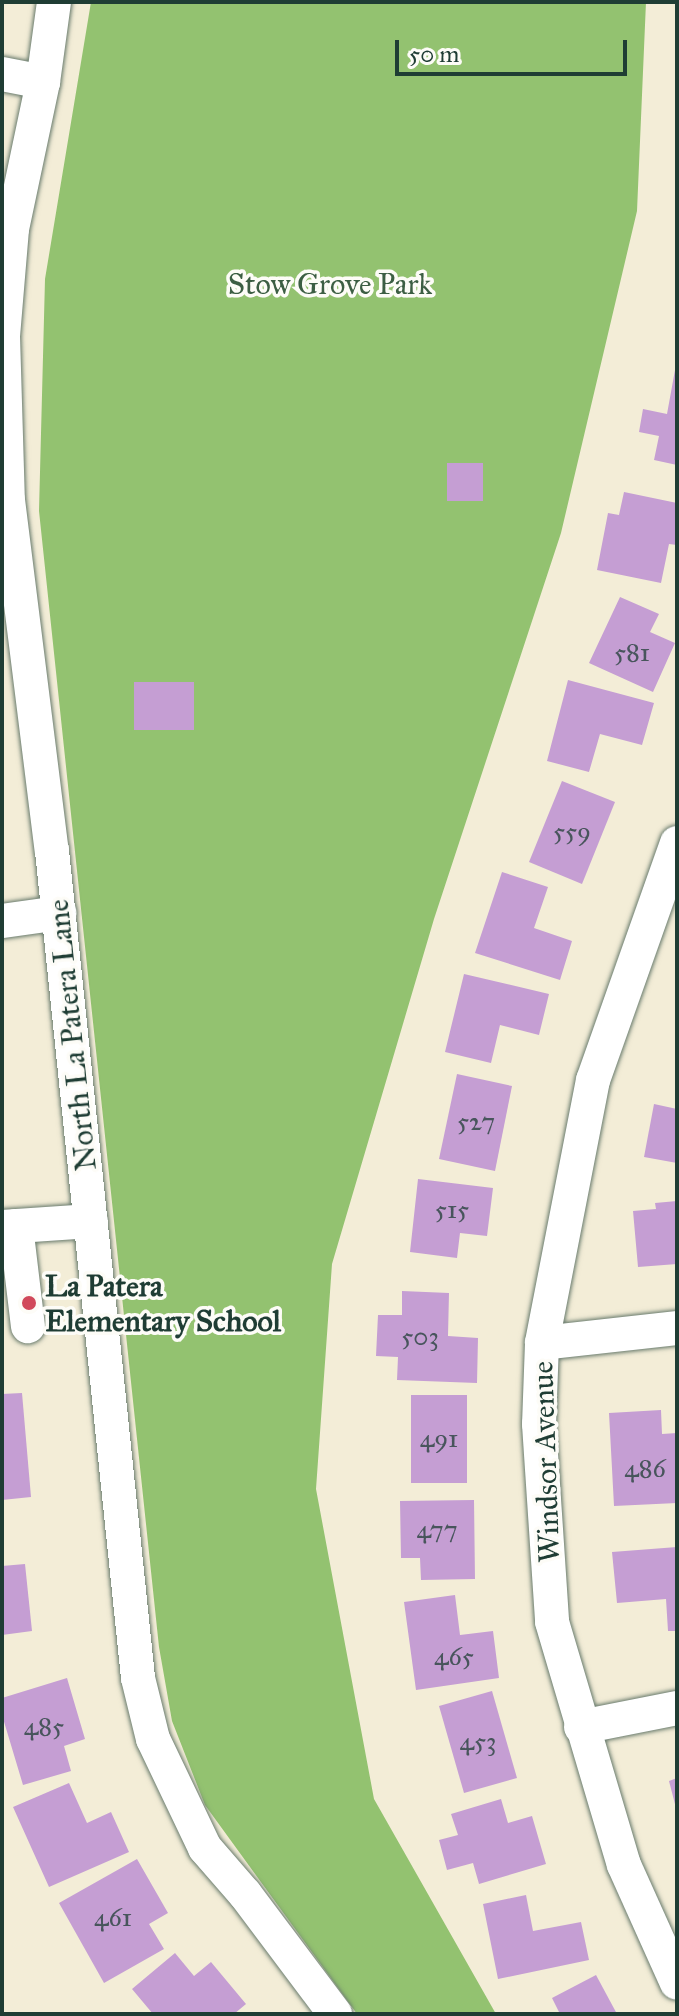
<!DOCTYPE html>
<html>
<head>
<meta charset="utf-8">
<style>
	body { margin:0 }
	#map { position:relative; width:679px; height:2016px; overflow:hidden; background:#f3edd7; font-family:"IM FELL Great Primer",serif }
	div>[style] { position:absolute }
	.green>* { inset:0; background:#93c270 }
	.building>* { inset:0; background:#c59ed3 }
	.roads { filter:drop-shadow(0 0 2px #697b6d) drop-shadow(0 0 2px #697b6d) }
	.minor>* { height:34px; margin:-17px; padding:0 17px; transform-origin:17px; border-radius:17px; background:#fff }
	.dots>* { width:22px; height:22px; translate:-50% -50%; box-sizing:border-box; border:4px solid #fdfcf7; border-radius:50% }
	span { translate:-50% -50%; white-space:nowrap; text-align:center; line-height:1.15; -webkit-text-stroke:7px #fdfcf7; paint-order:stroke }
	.number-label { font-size:26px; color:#48555c }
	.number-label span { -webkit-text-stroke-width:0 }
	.park-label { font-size:30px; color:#3c5e43 }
	.street-label { font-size:30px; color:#1f3d34 }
	.poi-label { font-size:30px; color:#1f3d34; font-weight:700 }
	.left { translate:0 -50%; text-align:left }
	.frame { position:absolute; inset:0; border:4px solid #1f3d34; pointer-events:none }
	.scale { position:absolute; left:395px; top:40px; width:232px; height:36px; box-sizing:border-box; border:4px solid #1f3d34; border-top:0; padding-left:10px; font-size:24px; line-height:28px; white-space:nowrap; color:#1f3d34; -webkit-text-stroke:6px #fdfcf7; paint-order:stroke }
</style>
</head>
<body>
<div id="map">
	<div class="green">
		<i style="clip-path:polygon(91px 2px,646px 2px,637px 211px,561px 533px,434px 919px,332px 1264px,316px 1489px,374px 1799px,496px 2014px,357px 2014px,205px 1805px,172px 1721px,159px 1647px,39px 511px,45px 279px)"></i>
	</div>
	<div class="building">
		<i style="clip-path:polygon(675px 370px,677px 371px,677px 465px,654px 460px,659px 436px,639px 432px,643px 409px,667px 414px)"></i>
		<i style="clip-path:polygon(447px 463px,483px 463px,483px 501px,447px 501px)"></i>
		<i style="clip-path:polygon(624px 492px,677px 503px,677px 545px,669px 544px,661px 583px,597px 570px,608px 513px,619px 515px)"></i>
		<i style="clip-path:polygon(620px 597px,659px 614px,650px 632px,675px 643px,653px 692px,589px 663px)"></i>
		<i style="clip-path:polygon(568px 680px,654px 703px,642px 745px,600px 734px,589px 772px,547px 761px)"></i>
		<i style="clip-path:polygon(134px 682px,194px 682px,194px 730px,134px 730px)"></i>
		<i style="clip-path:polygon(562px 781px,615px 802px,582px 884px,529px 862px)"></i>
		<i style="clip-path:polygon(502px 872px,548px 887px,534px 928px,572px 941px,560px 980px,475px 953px)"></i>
		<i style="clip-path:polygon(464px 974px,549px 994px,539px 1035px,500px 1025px,491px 1063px,445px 1052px)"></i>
		<i style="clip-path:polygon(457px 1074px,512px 1086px,495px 1171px,439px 1159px)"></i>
		<i style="clip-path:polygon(654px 1104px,677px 1109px,677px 1163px,644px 1157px)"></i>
		<i style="clip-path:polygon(418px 1179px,493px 1188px,487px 1236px,460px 1233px,457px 1258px,410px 1252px)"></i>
		<i style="clip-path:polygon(677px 1201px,677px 1264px,638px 1267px,633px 1211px,656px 1209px,655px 1203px)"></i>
		<i style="clip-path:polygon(402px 1291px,449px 1293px,448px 1336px,478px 1338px,477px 1383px,397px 1380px,398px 1357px,376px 1356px,378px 1315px,402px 1315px)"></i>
		<i style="clip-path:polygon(22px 1393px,31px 1497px,2px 1500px,2px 1394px)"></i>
		<i style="clip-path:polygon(411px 1395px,467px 1395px,467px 1483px,411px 1483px)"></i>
		<i style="clip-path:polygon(661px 1410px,662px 1434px,677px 1433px,677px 1503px,614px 1506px,609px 1413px)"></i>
		<i style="clip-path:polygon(474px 1500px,475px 1579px,421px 1580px,420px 1558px,401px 1558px,400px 1501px)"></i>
		<i style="clip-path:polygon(677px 1547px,677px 1631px,668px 1631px,666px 1599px,617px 1603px,612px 1552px)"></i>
		<i style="clip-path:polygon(25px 1564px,32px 1631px,2px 1635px,2px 1566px)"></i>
		<i style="clip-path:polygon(455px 1595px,460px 1635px,493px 1631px,499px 1678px,416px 1690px,404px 1602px)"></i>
		<i style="clip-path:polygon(67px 1678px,85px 1739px,64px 1746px,71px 1771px,23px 1785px,2px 1715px,2px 1698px)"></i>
		<i style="clip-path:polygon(492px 1691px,517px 1778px,464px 1793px,439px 1706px)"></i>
		<i style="clip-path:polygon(677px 1778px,677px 1808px,676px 1808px,669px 1781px)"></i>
		<i style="clip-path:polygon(69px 1783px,87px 1823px,111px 1812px,129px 1852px,49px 1887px,13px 1807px)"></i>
		<i style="clip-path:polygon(501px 1799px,508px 1823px,532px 1816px,546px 1864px,479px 1884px,473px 1863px,447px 1870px,439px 1840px,458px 1835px,451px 1814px)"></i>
		<i style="clip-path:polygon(137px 1859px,168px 1913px,149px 1924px,164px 1949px,104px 1983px,59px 1903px)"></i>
		<i style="clip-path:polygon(526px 1895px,533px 1931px,581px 1922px,589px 1960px,498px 1979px,483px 1904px)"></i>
		<i style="clip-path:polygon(175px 1953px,194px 1976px,211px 1962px,246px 2004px,234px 2014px,153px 2014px,132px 1989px)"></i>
		<i style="clip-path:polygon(596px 1975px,617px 2014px,560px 2014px,552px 1998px)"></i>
	</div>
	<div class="roads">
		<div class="minor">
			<i style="left:54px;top:2px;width:81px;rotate:97.8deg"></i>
			<i style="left:43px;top:82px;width:150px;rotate:101.9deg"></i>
			<i style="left:12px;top:229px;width:107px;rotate:94.8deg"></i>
			<i style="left:3px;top:336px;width:164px;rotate:88.3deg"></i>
			<i style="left:8px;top:500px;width:354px;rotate:82.9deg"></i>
			<i style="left:52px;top:851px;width:831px;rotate:84.06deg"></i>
			<i style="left:138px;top:1678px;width:63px;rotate:76.2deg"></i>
			<i style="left:153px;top:1739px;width:121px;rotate:64.5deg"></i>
			<i style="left:205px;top:1848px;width:61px;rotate:49deg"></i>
			<i style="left:245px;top:1894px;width:150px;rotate:53.1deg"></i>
			<i style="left:2px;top:74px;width:42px;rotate:11deg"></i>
			<i style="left:677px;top:843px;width:251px;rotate:109.5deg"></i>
			<i style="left:593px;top:1080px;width:268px;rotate:101deg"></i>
			<i style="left:542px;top:1343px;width:81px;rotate:92.1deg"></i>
			<i style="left:539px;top:1424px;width:198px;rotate:86.2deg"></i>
			<i style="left:552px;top:1622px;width:253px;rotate:73.5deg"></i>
			<i style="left:624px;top:1865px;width:129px;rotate:65.8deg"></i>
			<i style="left:2px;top:921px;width:58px;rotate:-8deg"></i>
			<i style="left:16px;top:1226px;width:101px;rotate:83.2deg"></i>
			<i style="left:2px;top:1227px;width:89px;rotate:-3.9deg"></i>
			<i style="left:542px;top:1343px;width:136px;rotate:-6.3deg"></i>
			<i style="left:581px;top:1727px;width:98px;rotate:-11.2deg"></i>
		</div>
	</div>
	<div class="dots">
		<i style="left:29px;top:1303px;background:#d1495b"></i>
	</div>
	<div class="number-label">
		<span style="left:632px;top:653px">581</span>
		<span style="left:572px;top:832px">559</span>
		<span style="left:476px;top:1122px">527</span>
		<span style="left:452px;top:1210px">515</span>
		<span style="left:420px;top:1337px">503</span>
		<span style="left:439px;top:1439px">491</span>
		<span style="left:645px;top:1469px">486</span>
		<span style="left:437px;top:1530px">477</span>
		<span style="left:454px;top:1657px">465</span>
		<span style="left:44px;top:1727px">485</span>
		<span style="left:478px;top:1742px">453</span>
		<span style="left:113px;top:1918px">461</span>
	</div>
	<div class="park-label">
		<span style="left:330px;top:284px">Stow Grove Park</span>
	</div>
	<div class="street-label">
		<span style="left:72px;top:1035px;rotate:-96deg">North La Patera Lane</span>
		<span style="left:546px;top:1462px;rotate:-92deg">Windsor Avenue</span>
	</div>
	<div class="poi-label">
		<span class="left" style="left:45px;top:1303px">La Patera<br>Elementary School</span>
	</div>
	<div class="frame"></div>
	<div class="scale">50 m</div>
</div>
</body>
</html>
